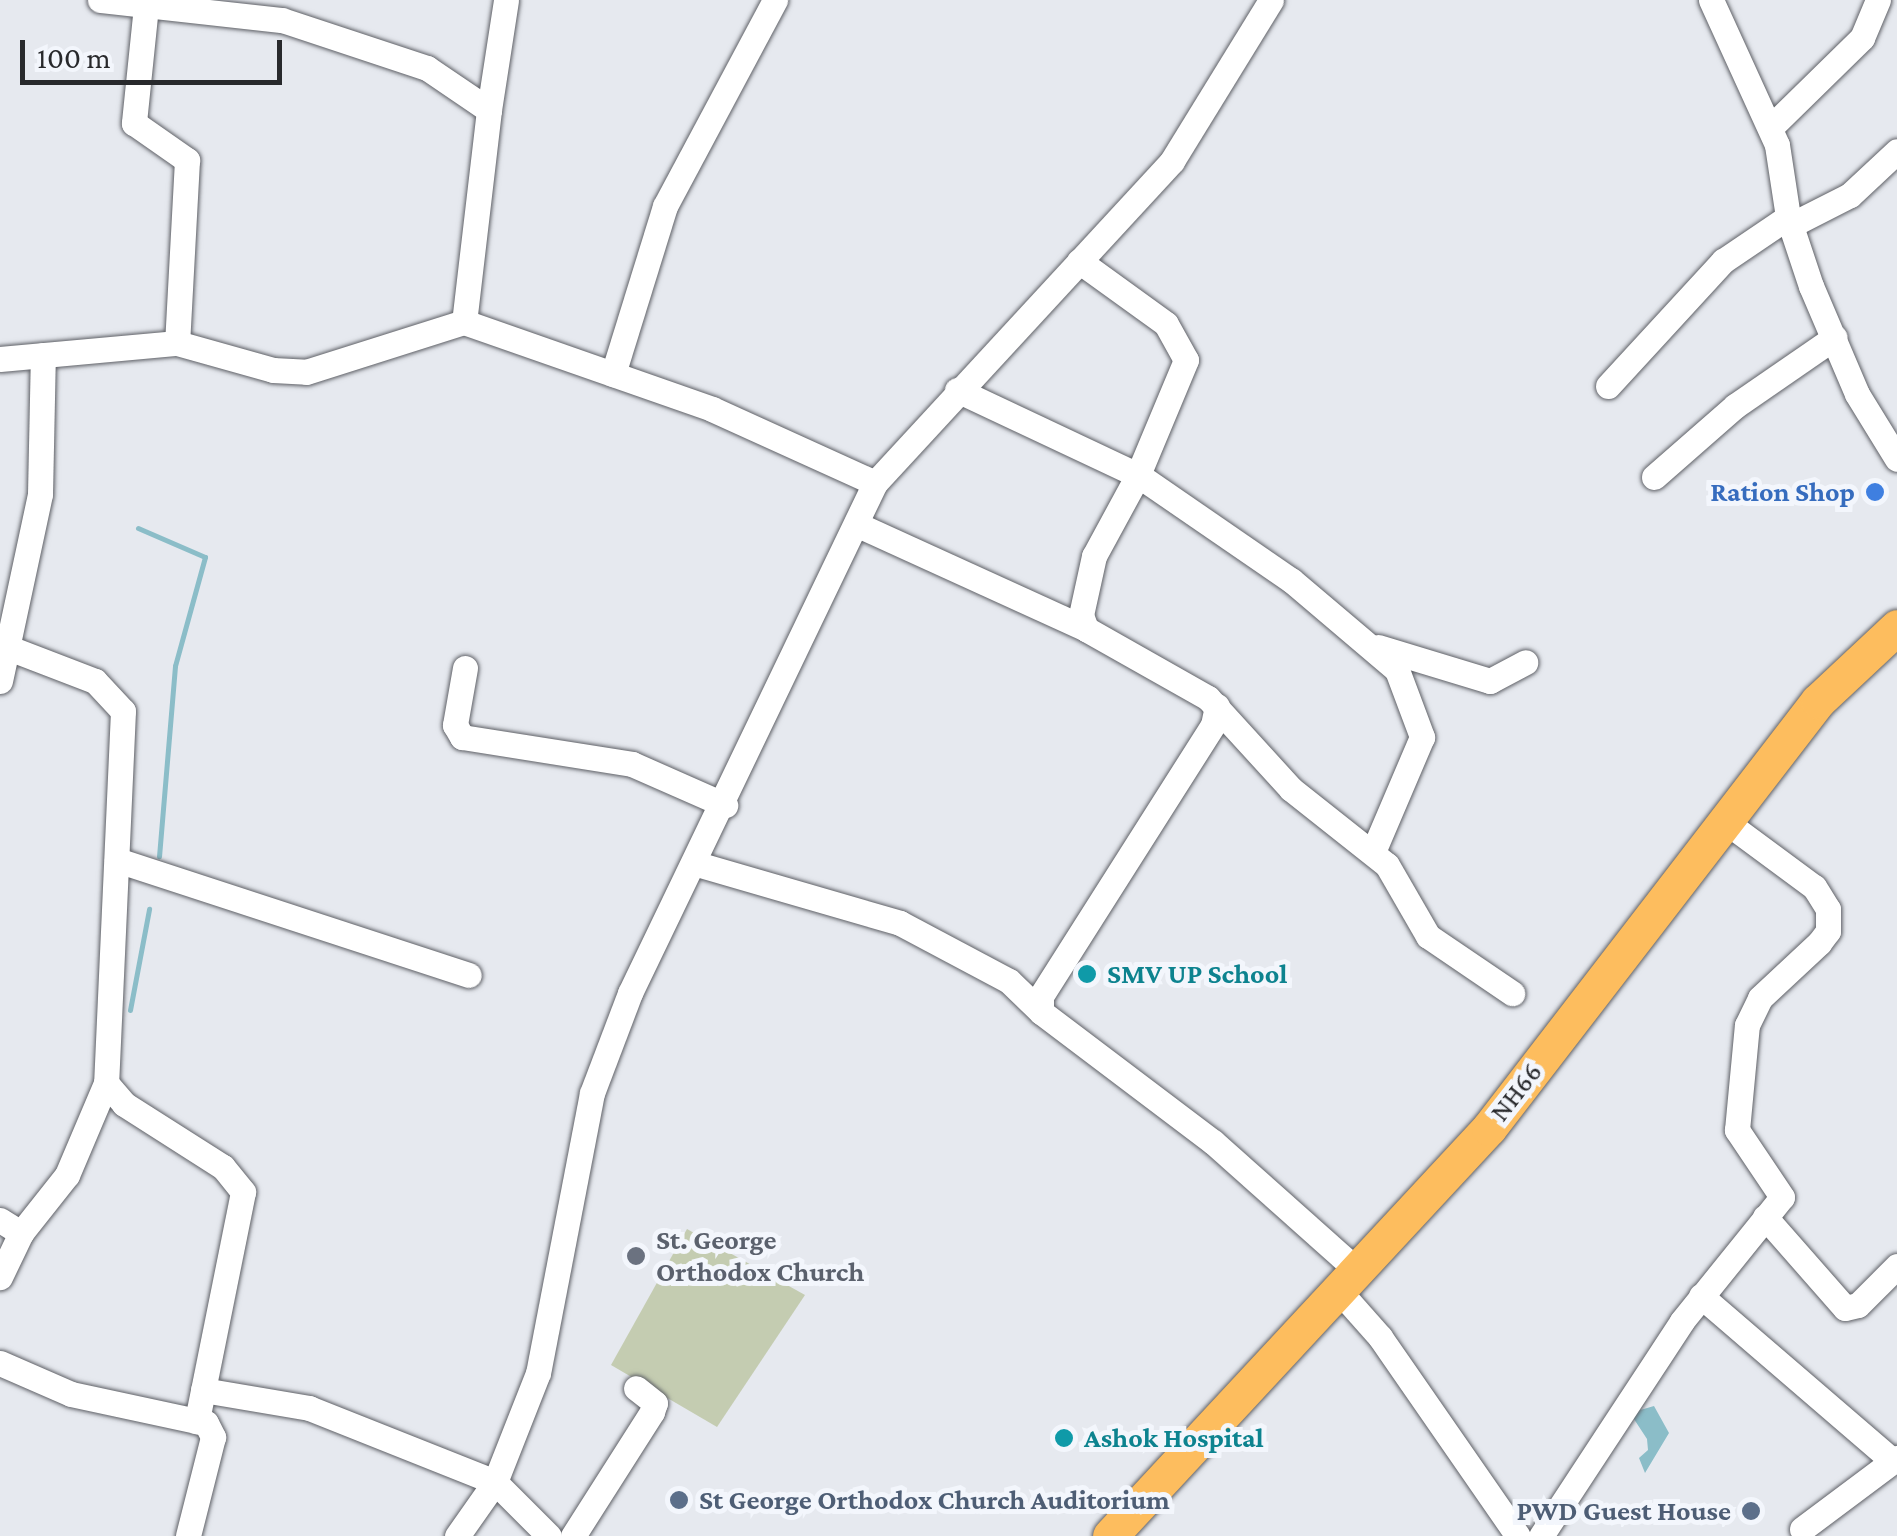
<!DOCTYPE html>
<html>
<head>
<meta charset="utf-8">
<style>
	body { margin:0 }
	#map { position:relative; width:1897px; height:1536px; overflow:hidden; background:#e6e9ef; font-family:"Crimson Pro",serif }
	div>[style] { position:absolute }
	.green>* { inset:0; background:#c4ccb1 }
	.water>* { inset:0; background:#8bbdc8 }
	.stream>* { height:5px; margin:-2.5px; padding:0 2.5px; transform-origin:2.5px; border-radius:2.5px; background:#8bbdc8 }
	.roads { filter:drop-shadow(0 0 2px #5e6066) drop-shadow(0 0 2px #5e6066) }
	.minor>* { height:25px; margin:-12.5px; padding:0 12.5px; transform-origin:12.5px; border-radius:12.5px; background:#fff }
	.highway>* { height:35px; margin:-17.5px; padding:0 17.5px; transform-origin:17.5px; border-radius:17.5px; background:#fdbd5e }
	.dots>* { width:28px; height:28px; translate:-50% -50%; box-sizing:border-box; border:5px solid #f3f6fc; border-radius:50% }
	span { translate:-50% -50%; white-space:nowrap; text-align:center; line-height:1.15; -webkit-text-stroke:10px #f3f6fc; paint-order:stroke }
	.shop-label { font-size:28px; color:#366cbe; font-weight:700 }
	.right { translate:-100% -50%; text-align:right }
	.culture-label { font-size:28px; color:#0d838f; font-weight:700 }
	.left { translate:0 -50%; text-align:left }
	.street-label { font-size:28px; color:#28292c }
	.worship-label { font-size:28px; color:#5b616d; font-weight:700 }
	.service-label { font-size:28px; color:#4e5e75; font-weight:700 }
	.scale { position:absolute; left:20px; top:40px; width:262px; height:45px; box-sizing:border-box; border:5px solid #28292c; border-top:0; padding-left:12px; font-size:30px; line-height:35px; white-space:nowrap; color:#28292c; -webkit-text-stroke:8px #f3f6fc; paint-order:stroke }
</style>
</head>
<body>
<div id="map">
	<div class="green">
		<i style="clip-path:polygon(687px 1229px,805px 1295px,717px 1427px,611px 1365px)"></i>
	</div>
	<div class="water">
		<i style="clip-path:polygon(1654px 1406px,1669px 1433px,1645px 1473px,1639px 1458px,1648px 1450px,1647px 1439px,1630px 1413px)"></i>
	</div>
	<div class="stream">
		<i style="left:138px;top:528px;width:73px;rotate:23.4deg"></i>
		<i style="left:205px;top:557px;width:113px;rotate:105.4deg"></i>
		<i style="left:175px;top:666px;width:191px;rotate:94.8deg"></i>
		<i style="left:130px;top:1010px;width:103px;rotate:-79.3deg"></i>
	</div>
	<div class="roads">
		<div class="minor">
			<i style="left:100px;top:0;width:183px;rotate:6.3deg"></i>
			<i style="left:282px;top:20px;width:153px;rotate:18.3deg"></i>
			<i style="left:427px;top:68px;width:75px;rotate:34.1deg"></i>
			<i style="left:489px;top:110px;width:213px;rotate:96.7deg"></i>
			<i style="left:464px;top:322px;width:263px;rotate:19.3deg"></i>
			<i style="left:712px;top:409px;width:179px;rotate:24.4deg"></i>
			<i style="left:875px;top:483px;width:566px;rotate:115.66deg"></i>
			<i style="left:630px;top:993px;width:107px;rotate:110.8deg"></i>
			<i style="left:592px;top:1093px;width:285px;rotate:100.9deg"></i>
			<i style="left:538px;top:1373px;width:117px;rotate:111.5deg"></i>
			<i style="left:495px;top:1482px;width:66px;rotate:125.1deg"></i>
			<i style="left:1711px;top:0;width:159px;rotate:65.5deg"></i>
			<i style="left:1777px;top:145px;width:73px;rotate:81.3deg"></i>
			<i style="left:1788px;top:217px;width:73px;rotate:71.6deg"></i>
			<i style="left:1811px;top:286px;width:117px;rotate:66.9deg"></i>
			<i style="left:1857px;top:394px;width:76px;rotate:58.4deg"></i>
			<i style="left:146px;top:6px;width:118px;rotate:95.9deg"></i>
			<i style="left:134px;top:123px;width:65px;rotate:34.9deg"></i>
			<i style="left:187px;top:160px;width:183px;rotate:93.1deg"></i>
			<i style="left:489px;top:110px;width:111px;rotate:-81.2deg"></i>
			<i style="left:1770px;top:128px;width:129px;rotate:-44.4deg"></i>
			<i style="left:1862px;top:38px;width:41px;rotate:-67.2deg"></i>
			<i style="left:1791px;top:225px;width:66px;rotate:-27deg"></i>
			<i style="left:1850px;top:195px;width:64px;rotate:-43.1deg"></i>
			<i style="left:1079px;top:261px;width:107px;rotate:35.9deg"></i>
			<i style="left:1166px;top:324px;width:41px;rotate:60.9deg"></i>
			<i style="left:1186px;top:360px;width:125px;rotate:112.7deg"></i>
			<i style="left:1138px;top:475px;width:92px;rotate:118.5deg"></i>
			<i style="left:1094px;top:556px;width:60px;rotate:102.4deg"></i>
			<i style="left:1081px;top:615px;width:15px;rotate:70deg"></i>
			<i style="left:1086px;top:629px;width:140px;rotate:29.5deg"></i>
			<i style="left:1208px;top:698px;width:123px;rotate:47.6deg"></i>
			<i style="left:1291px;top:789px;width:122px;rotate:38.4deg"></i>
			<i style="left:1387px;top:865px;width:82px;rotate:60deg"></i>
			<i style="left:1428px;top:936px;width:102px;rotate:34.2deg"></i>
			<i style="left:0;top:359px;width:178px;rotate:-5.2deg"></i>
			<i style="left:177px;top:343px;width:100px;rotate:15.7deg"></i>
			<i style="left:273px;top:370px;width:33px;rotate:3deg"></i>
			<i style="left:306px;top:372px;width:166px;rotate:-17.6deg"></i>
			<i style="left:613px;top:374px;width:176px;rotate:-72.8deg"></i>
			<i style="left:665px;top:206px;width:234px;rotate:-61.9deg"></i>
			<i style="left:1608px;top:386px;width:170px;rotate:-47.4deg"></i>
			<i style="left:1723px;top:261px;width:78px;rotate:-34.1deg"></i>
			<i style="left:957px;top:390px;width:200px;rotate:25.2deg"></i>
			<i style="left:1138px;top:475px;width:186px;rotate:34.5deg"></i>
			<i style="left:1291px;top:580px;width:139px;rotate:40.3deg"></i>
			<i style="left:1397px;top:670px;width:72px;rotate:69.5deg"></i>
			<i style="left:1422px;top:737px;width:125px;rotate:113.1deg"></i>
			<i style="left:1654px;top:477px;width:108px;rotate:-41.2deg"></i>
			<i style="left:1735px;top:406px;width:121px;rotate:-34.6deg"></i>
			<i style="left:875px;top:483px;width:438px;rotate:-47.3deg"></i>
			<i style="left:1172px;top:161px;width:189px;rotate:-58.4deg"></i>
			<i style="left:856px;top:524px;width:253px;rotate:24.5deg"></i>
			<i style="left:1378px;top:647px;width:117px;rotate:16.9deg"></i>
			<i style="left:1490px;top:681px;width:40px;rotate:-28deg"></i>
			<i style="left:9px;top:648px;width:92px;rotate:21deg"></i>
			<i style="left:95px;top:681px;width:41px;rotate:47deg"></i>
			<i style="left:123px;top:711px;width:372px;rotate:92.6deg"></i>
			<i style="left:106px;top:1083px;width:28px;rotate:49deg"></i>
			<i style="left:124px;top:1104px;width:117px;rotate:32.5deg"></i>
			<i style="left:223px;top:1167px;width:32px;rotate:51deg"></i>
			<i style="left:243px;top:1192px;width:234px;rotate:101.4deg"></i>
			<i style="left:465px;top:668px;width:58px;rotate:100deg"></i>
			<i style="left:455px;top:725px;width:14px;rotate:60deg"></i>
			<i style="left:462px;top:737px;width:172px;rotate:9deg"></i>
			<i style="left:632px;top:764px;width:102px;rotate:23.8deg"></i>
			<i style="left:0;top:681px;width:191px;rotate:-77.9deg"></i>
			<i style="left:40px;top:494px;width:139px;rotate:-88.8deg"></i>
			<i style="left:1217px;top:706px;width:19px;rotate:102deg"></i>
			<i style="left:1213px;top:725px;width:321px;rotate:122.4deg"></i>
			<i style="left:1041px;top:996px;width:16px;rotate:90deg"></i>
			<i style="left:1041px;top:1012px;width:216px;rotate:37.1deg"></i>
			<i style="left:1213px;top:1142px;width:197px;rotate:41.7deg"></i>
			<i style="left:117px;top:860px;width:370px;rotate:18.1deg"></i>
			<i style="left:697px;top:864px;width:211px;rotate:16.2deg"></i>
			<i style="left:900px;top:923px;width:123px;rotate:28deg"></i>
			<i style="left:1009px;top:981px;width:45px;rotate:44.1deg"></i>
			<i style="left:1765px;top:1217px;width:121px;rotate:48.7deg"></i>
			<i style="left:1845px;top:1308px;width:13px;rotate:-13deg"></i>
			<i style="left:1858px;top:1305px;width:55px;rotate:-45deg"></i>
			<i style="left:0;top:1220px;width:25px;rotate:32deg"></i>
			<i style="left:21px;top:1233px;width:49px;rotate:115.5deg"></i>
			<i style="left:21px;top:1233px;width:74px;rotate:-51.6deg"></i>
			<i style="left:67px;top:1175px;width:100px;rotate:-67deg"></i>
			<i style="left:1341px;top:1293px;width:59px;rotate:48.4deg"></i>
			<i style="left:1380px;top:1337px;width:242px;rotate:55.3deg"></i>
			<i style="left:1701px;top:1296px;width:253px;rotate:40.7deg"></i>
			<i style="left:0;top:1363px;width:77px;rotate:23.6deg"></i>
			<i style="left:71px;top:1394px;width:138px;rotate:12.1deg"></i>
			<i style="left:206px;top:1423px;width:16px;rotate:63deg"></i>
			<i style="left:213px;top:1437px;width:102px;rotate:104.2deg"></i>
			<i style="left:203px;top:1390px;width:108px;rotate:9.6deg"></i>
			<i style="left:309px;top:1408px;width:200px;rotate:21.7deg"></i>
			<i style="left:495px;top:1482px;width:76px;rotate:45deg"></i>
			<i style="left:1802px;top:1529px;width:119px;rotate:-36.8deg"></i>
			<i style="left:573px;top:1536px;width:147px;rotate:-57.5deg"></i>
			<i style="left:652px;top:1412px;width:9px;rotate:-72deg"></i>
			<i style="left:655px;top:1403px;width:24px;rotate:-142deg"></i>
			<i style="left:1541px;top:1536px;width:257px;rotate:-56.7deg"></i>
			<i style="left:1682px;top:1321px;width:159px;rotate:-51.1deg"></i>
			<i style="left:1782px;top:1197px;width:81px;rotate:-123.9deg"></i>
			<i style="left:1737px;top:1130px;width:105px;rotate:-84.6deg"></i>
			<i style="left:1747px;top:1025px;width:30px;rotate:-64deg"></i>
			<i style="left:1760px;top:998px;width:81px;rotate:-43deg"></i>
			<i style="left:1819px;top:943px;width:15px;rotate:-53deg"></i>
			<i style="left:1828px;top:931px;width:22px;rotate:-90deg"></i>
			<i style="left:1828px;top:909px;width:26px;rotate:-122deg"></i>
			<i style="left:1814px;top:887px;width:106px;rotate:-143.5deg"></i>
		</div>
		<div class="highway">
			<i style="left:1110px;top:1536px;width:557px;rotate:-47.11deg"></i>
			<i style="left:1489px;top:1128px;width:539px;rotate:-52.39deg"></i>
			<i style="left:1818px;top:701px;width:108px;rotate:-43.1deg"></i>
		</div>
	</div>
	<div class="dots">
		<i style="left:1875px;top:492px;background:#3f7fe0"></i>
		<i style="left:1087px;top:974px;background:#0f9aa8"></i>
		<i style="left:636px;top:1256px;background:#6b7280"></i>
		<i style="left:1064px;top:1438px;background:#0f9aa8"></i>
		<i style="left:679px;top:1500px;background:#5c6f8a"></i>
		<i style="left:1751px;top:1511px;background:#5c6f8a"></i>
	</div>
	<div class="shop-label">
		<span class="right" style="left:1855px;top:492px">Ration Shop</span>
	</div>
	<div class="culture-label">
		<span class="left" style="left:1107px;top:974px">SMV UP School</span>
		<span class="left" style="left:1084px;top:1438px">Ashok Hospital</span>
	</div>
	<div class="street-label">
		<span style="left:1516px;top:1092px;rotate:-52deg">NH66</span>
	</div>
	<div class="worship-label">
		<span class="left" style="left:656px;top:1256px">St. George<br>Orthodox Church</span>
	</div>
	<div class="service-label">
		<span class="left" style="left:699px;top:1500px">St George Orthodox Church Auditorium</span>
		<span class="right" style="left:1731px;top:1511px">PWD Guest House</span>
	</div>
	<div class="scale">100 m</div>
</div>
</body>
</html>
